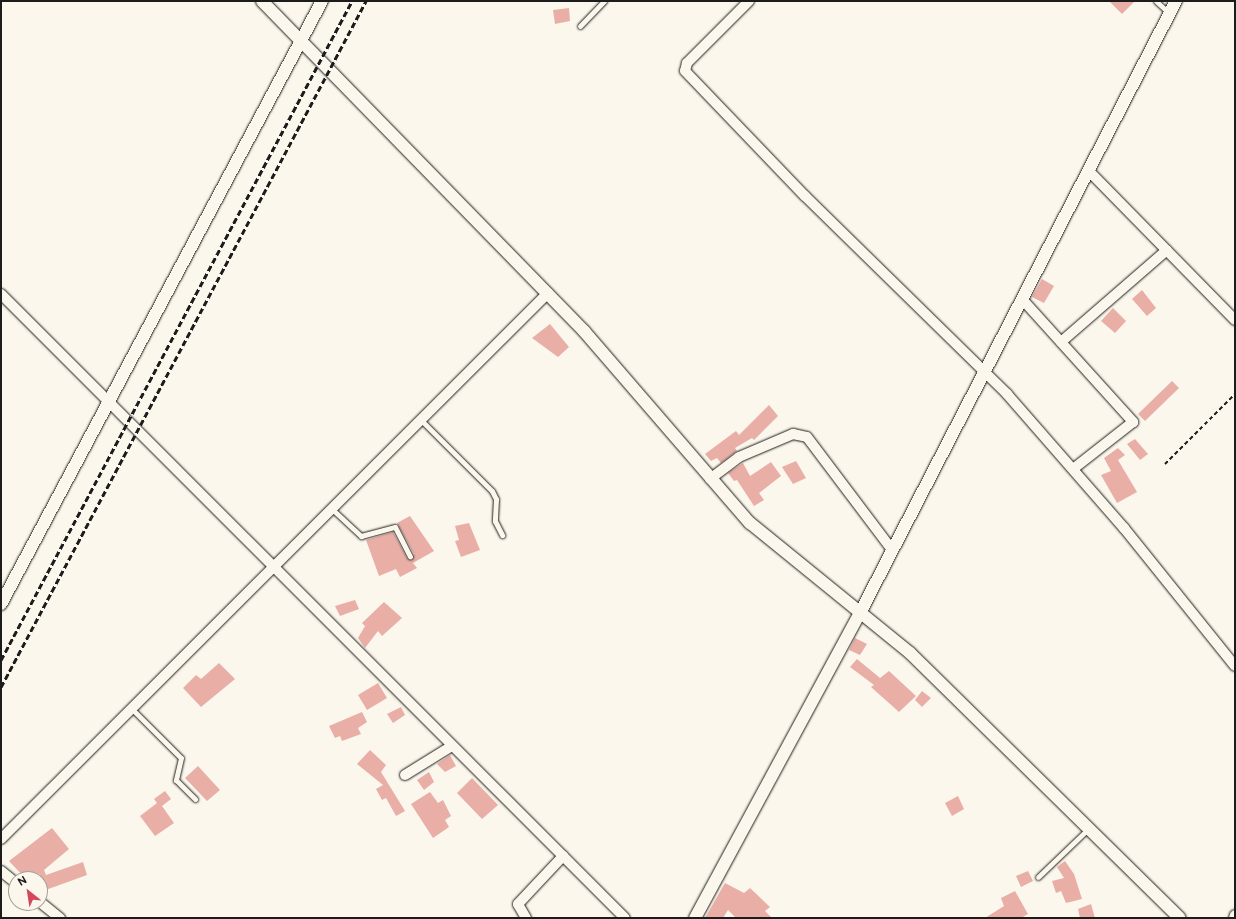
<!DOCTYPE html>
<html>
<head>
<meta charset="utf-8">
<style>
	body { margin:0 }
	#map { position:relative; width:1236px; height:919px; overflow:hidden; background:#fbf7ec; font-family:"Balsamiq Sans",sans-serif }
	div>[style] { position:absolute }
	.building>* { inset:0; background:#e9aea6 }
	.path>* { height:2px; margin-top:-1px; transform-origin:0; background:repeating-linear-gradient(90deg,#1c1c1c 0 4px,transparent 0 7px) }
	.roads { filter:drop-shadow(0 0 1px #1c1c1c) drop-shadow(0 0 1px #1c1c1c) }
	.service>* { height:5px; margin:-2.5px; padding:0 2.5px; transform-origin:2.5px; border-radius:2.5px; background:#fbf7ec }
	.minor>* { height:10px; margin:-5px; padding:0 5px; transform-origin:5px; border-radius:5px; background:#fbf7ec }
	.tertiary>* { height:12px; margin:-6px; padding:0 6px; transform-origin:6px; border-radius:6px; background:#fbf7ec }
	.rail>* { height:3px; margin-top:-1.5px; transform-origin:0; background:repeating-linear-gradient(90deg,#1c1c1c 0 6px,transparent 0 9px) }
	span { translate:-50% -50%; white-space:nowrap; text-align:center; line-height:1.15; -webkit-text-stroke:3px #fbf7ec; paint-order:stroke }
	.frame { position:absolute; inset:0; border:2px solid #1c1c1c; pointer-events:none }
	.north { position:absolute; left:8px; top:871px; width:40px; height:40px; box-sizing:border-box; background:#fbf7ec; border:1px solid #a29f99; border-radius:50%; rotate:330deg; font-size:11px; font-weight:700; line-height:16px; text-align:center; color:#1c1c1c }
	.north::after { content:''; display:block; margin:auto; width:14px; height:18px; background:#d1495b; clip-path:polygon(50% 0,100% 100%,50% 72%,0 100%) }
</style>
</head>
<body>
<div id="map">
	<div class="building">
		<i style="clip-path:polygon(1109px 1px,1135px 1px,1122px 14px)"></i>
		<i style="clip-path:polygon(569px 8px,570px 21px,555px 24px,553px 10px)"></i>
		<i style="clip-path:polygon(1042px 279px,1054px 286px,1044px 303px,1032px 297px)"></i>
		<i style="clip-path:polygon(1142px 290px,1156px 308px,1147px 316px,1132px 299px)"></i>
		<i style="clip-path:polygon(1113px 308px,1126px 321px,1115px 333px,1101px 321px)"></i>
		<i style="clip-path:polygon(550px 324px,569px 347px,558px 357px,532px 338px)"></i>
		<i style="clip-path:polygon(1172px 381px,1179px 388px,1145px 421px,1138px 414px)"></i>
		<i style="clip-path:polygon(769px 405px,778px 416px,754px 440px,752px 438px,735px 448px,737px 451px,721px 463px,717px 458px,711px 461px,705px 454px,736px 431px,739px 435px)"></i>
		<i style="clip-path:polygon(1135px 439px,1148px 454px,1140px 460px,1127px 444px)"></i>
		<i style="clip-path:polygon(1118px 448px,1125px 455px,1118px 460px,1137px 492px,1117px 503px,1101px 475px,1111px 471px,1104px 458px)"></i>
		<i style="clip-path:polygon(796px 461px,806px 478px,793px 484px,782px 467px)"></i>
		<i style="clip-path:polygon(771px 462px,781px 476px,759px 493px,764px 500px,754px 506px,737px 480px,734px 481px,728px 473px,743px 463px,750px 476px)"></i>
		<i style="clip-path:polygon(410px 516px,434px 551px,413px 563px,417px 568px,400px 577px,396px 569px,379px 576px,366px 540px,393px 532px,407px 558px,412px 559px,414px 554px,397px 523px)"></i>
		<i style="clip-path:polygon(469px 523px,480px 550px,461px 557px,455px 541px,459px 540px,455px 526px)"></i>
		<i style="clip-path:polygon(355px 600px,359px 609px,340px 616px,335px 606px)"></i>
		<i style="clip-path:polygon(384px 602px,402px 618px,382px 636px,378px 631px,365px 648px,358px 638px,365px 626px,362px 623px)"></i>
		<i style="clip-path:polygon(855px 638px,867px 644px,860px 655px,849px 650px)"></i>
		<i style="clip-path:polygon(857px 659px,880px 678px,889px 671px,916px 696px,899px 712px,871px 687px,874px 685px,850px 667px)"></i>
		<i style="clip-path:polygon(219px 663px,235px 679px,201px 707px,183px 688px,196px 675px,201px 679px)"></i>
		<i style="clip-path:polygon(378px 683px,387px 698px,367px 710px,358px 695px)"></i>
		<i style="clip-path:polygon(922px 691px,931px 698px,922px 707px,915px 700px)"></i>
		<i style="clip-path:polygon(401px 707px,405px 715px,393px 723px,387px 714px)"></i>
		<i style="clip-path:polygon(362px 712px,367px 722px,358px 728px,361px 734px,342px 741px,340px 736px,335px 738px,329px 726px)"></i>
		<i style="clip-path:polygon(370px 750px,386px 765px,381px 772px,405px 811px,396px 816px,386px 798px,382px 800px,376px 789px,383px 785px,357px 764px)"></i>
		<i style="clip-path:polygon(450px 755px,456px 766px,445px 772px,437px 764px)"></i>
		<i style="clip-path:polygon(198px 766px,220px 790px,207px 801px,185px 778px)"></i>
		<i style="clip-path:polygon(429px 772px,434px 782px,424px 790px,417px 780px)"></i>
		<i style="clip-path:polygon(472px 778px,498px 805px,482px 819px,457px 793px)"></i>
		<i style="clip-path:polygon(165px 791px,171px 799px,162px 806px,174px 823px,155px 836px,140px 816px,157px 803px,154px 799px)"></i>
		<i style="clip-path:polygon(430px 792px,438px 803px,443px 800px,451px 816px,445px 820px,449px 827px,433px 838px,411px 804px)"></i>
		<i style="clip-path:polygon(958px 796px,964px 809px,952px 816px,945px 803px)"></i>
		<i style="clip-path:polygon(52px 828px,69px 849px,44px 870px,46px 875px,83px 862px,87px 875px,40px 892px,40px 874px,33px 879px,26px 879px,9px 861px)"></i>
		<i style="clip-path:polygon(1065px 861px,1074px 874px,1082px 899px,1066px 903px,1061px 891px,1056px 893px,1052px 881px,1064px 878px,1057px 867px)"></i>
		<i style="clip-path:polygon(1028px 871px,1033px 881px,1021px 887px,1016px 876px)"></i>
		<i style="clip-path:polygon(725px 883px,744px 893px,750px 888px,770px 907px,765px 911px,772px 918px,736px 918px,728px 910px,723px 918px,705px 918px)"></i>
		<i style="clip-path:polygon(1015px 891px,1028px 914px,1021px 918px,985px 918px,1004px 906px,1001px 898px)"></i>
		<i style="clip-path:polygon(1091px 904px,1095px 918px,1080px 918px,1078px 909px)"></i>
	</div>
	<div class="path">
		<i style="left:1165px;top:464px;width:99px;rotate:-45deg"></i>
	</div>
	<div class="roads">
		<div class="service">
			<i style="left:1156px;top:1px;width:18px;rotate:43deg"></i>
			<i style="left:580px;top:26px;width:35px;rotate:-46deg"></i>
			<i style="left:421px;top:420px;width:100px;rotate:45deg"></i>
			<i style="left:492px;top:491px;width:9px;rotate:63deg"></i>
			<i style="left:496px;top:499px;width:22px;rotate:93deg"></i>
			<i style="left:495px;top:521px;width:16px;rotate:63deg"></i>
			<i style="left:332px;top:509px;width:40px;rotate:43deg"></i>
			<i style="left:361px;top:536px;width:35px;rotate:-15deg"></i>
			<i style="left:395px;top:527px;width:33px;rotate:63deg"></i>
			<i style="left:132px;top:709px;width:69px;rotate:45deg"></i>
			<i style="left:181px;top:758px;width:23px;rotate:103deg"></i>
			<i style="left:176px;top:780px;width:27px;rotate:45deg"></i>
			<i style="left:1038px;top:877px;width:69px;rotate:-43.8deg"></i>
		</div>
		<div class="minor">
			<i style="left:749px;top:1px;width:88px;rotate:135deg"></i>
			<i style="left:687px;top:63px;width:8px;rotate:104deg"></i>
			<i style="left:685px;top:71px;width:173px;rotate:46.2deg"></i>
			<i style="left:805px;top:196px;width:283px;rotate:44.4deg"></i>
			<i style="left:1007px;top:394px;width:178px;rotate:48.9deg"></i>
			<i style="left:1124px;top:528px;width:177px;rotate:51.2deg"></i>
			<i style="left:1088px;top:170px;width:210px;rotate:45.6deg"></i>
			<i style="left:1px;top:294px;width:882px;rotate:45deg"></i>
			<i style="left:1022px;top:299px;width:166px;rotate:47.9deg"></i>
			<i style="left:1133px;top:422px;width:76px;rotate:141.9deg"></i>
			<i style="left:1061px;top:342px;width:140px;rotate:-41deg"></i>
			<i style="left:710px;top:479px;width:36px;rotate:-37deg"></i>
			<i style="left:739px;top:457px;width:59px;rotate:-23.1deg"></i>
			<i style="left:793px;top:434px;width:14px;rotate:12deg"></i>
			<i style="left:807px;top:437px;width:141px;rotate:53deg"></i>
			<i style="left:405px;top:775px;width:55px;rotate:-31.7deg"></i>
			<i style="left:1px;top:839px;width:773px;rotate:-44.95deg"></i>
			<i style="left:1px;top:871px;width:19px;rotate:39deg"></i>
			<i style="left:40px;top:902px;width:26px;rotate:39deg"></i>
			<i style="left:526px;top:918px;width:16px;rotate:-120deg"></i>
			<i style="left:518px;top:904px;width:66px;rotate:-46.8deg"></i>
			<i style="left:1234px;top:918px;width:3px;rotate:-72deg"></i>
		</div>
		<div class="tertiary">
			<i style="left:262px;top:1px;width:461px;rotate:45.7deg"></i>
			<i style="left:584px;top:331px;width:254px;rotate:49.2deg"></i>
			<i style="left:750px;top:523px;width:206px;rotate:39.1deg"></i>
			<i style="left:910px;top:653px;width:378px;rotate:44.5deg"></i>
			<i style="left:1px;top:604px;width:683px;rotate:-61.97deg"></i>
			<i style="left:695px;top:918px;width:349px;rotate:-61.6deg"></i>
			<i style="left:861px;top:611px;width:687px;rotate:-62.69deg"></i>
		</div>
	</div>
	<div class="rail">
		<i style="left:1px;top:660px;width:747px;rotate:-61.96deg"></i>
		<i style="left:1px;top:687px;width:777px;rotate:-61.98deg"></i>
	</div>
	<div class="frame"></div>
	<div class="north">N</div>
</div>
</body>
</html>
